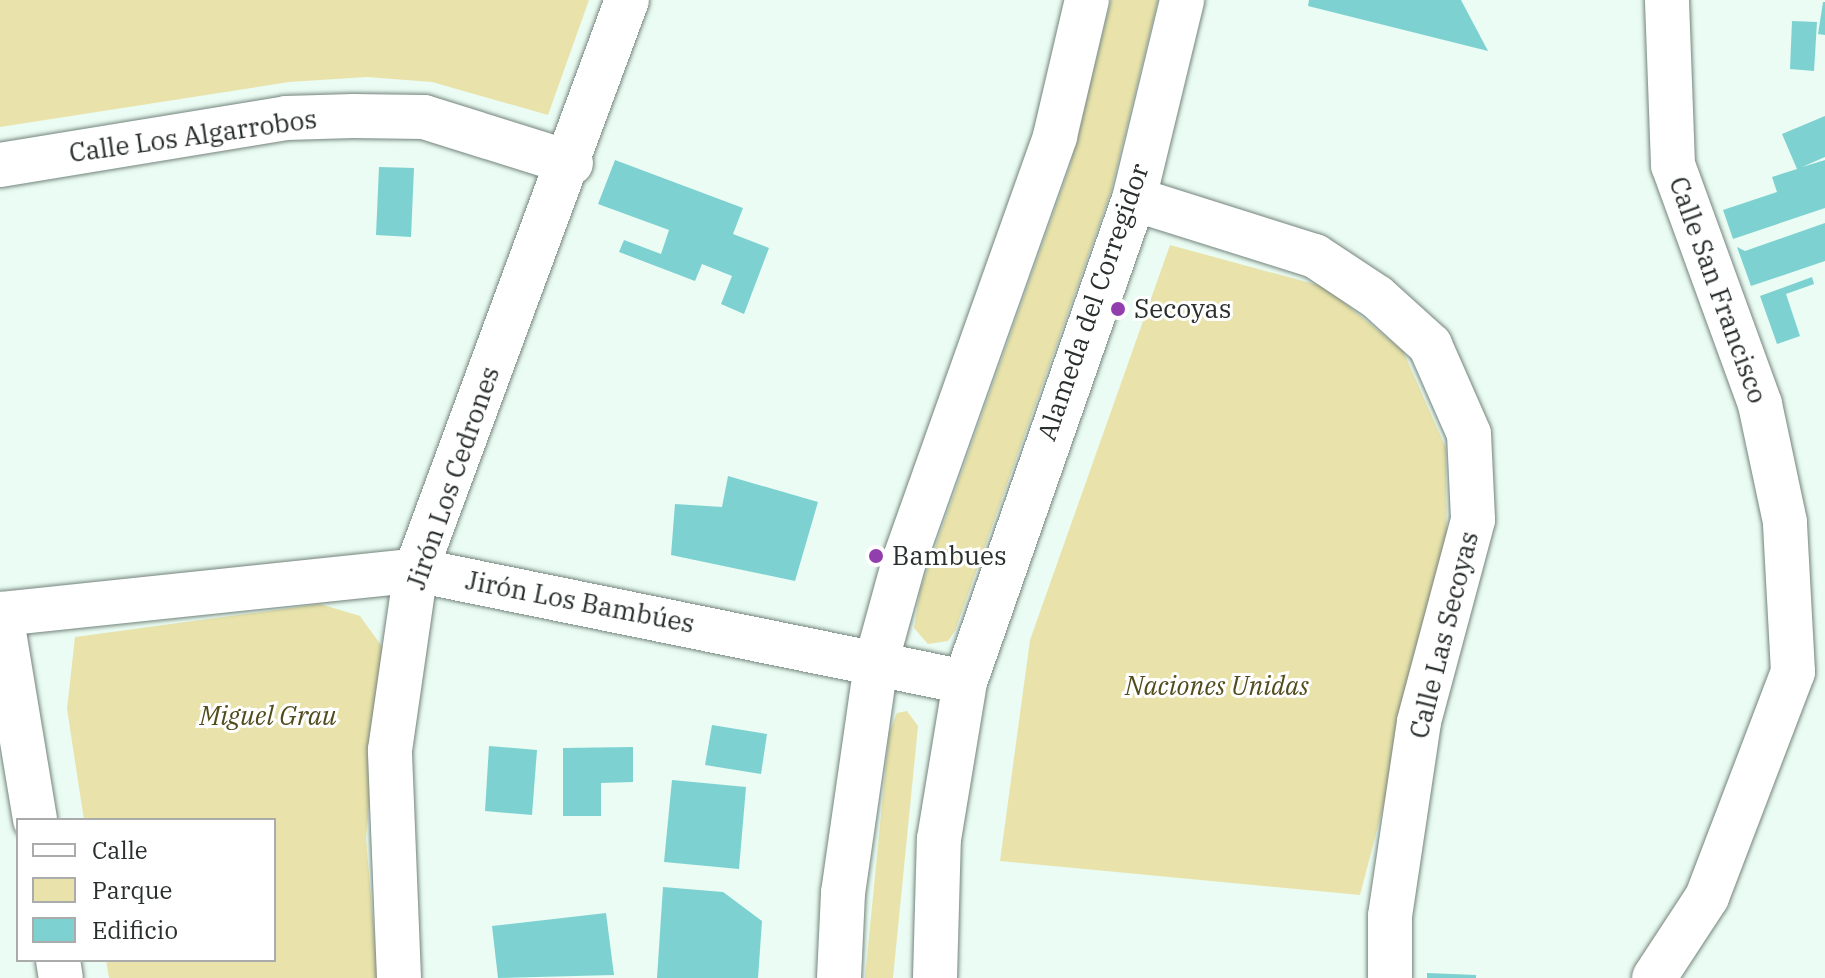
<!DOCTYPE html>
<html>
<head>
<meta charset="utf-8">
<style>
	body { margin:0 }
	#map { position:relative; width:1825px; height:978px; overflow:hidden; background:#eafcf3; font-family:"IBM Plex Serif",serif }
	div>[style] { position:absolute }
	.green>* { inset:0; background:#e9e3ab }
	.building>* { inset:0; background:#7dd2d1 }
	.roads { filter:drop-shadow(0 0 2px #74847c) drop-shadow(0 0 2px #74847c) }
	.street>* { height:44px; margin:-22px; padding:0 22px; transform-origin:22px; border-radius:22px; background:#fff }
	.secondary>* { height:44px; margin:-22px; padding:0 22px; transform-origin:22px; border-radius:22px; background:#fff }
	.dots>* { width:22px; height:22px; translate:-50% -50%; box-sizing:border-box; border:4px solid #fff; border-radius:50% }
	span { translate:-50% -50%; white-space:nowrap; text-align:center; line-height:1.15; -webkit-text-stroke:6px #fff; paint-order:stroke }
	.street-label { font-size:26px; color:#292f2c }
	.poi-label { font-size:26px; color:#292f2c }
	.left { translate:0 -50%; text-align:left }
	.park-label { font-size:26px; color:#524c1d; font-style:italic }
	.legend { position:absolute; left:16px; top:818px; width:260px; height:144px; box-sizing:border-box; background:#fff; border:2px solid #a9acab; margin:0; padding:10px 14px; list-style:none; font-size:24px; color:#292f2c }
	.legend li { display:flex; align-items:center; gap:16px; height:40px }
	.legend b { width:40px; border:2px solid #a9acab }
</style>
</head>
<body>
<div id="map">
	<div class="green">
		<i style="clip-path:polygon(0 0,589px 0,548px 115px,432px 82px,367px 77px,289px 82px,0 127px)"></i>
		<i style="clip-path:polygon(1111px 0,1158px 0,1111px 191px,955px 631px,948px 641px,928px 644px,914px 628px,920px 590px,1070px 166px)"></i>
		<i style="clip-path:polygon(1170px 245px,1325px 287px,1403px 351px,1446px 448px,1447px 563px,1360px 895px,1000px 861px,1030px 640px)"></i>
		<i style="clip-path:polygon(320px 604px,360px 616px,383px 648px,366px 839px,378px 978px,109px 978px,106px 960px,274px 960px,274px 820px,84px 820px,67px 709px,75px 637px)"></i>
		<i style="clip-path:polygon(907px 711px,918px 726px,893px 978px,865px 978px,889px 733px,897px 713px)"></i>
	</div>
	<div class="building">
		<i style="clip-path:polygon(1309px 0,1461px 0,1488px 51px,1308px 6px)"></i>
		<i style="clip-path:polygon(1823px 2px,1825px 2px,1825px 35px,1818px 34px)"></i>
		<i style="clip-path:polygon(1792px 21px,1817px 22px,1814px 71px,1790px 69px)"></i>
		<i style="clip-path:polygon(1825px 116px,1825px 157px,1802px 167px,1825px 160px,1825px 208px,1733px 239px,1723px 210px,1777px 192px,1772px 177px,1797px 169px,1782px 134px)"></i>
		<i style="clip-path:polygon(615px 160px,743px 208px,733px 234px,769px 248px,744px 314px,721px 304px,732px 276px,702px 264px,695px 281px,619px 252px,624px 240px,661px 254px,669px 230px,598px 204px)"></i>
		<i style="clip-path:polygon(379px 167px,414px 168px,411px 237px,376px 235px)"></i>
		<i style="clip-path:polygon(1825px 223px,1825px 261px,1751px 286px,1737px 247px,1745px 251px)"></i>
		<i style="clip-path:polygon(1812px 277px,1814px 284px,1786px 294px,1800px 336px,1777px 344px,1760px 296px)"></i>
		<i style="clip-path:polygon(728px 476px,818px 502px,795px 581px,671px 555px,675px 504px,722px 507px)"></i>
		<i style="clip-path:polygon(712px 725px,767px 734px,761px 774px,705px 765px)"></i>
		<i style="clip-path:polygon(489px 746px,537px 750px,532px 815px,485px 811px)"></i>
		<i style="clip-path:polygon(633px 747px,633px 782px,601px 783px,601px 816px,563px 816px,563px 748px)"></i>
		<i style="clip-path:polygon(672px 780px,746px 787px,739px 869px,664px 862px)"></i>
		<i style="clip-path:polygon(663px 887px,723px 892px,762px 921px,758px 978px,657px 978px)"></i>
		<i style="clip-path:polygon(606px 913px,614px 975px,498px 978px,492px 926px)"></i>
		<i style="clip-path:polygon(1427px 973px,1476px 975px,1476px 978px,1427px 978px)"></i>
	</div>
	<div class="roads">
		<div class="street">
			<i style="left:0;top:165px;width:290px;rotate:-9.3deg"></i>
			<i style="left:286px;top:118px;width:67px;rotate:-1.7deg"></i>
			<i style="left:353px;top:116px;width:71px;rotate:0.8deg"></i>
			<i style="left:424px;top:117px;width:154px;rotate:17.4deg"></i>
			<i style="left:1134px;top:199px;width:190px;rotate:17.5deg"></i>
			<i style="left:1315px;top:256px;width:74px;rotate:33.5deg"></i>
			<i style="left:1377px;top:297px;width:72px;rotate:42.2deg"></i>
			<i style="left:1430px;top:345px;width:97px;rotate:66.3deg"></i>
			<i style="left:1469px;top:434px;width:86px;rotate:87.3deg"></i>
			<i style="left:1473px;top:520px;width:209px;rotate:105deg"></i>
			<i style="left:1419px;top:722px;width:196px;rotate:98.5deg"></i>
			<i style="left:1390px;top:916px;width:62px;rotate:90deg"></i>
			<i style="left:0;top:614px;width:418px;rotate:-6deg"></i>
			<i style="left:416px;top:570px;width:560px;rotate:11.53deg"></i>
			<i style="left:1px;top:614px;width:209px;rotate:80.6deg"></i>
			<i style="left:58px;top:960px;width:18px;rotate:81deg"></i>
			<i style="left:399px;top:978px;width:228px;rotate:-92.3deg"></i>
			<i style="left:390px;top:750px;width:182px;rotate:-81.8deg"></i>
			<i style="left:416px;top:570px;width:608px;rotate:-69.69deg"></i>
			<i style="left:1654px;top:978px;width:97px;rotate:-56.8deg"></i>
			<i style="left:1707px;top:897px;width:241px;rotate:-69.1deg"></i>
			<i style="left:1793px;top:672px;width:150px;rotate:-93.1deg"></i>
			<i style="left:1785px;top:522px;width:121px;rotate:-102deg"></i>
			<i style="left:1760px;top:404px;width:254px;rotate:-110deg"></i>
			<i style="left:1673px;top:165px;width:165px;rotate:-92.1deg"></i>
		</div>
		<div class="secondary">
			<i style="left:839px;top:978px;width:85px;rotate:-87.3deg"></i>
			<i style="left:843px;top:893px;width:232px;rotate:-81.8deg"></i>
			<i style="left:876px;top:663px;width:106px;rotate:-74.6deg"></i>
			<i style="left:904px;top:561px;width:451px;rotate:-70.4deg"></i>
			<i style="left:1055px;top:136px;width:140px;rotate:-76.8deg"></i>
			<i style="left:935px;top:978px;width:139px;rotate:-88.4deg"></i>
			<i style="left:939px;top:839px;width:159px;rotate:-80.6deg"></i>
			<i style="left:965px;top:682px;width:512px;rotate:-70.72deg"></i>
			<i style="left:1134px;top:199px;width:205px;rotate:-76.4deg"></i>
		</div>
	</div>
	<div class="dots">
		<i style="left:1118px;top:309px;background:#923eac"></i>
		<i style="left:876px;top:556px;background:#923eac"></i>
	</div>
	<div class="street-label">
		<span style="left:193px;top:136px;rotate:-8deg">Calle Los Algarrobos</span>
		<span style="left:1718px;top:290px;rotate:70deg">Calle San Francisco</span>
		<span style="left:1093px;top:302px;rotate:-71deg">Alameda del Corregidor</span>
		<span style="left:453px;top:478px;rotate:-71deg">Jirón Los Cedrones</span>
		<span style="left:580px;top:602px;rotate:11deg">Jirón Los Bambúes</span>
		<span style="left:1444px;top:635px;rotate:-76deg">Calle Las Secoyas</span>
	</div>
	<div class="poi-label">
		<span class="left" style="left:1134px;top:309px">Secoyas</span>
		<span class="left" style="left:892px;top:556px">Bambues</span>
	</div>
	<div class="park-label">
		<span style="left:1217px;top:686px">Naciones Unidas</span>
		<span style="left:268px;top:716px">Miguel Grau</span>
	</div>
	<ul class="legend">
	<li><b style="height:10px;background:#fff"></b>Calle</li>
	<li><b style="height:22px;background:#e9e3ab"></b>Parque</li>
	<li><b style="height:22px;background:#7dd2d1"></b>Edificio</li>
	</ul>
</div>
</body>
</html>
